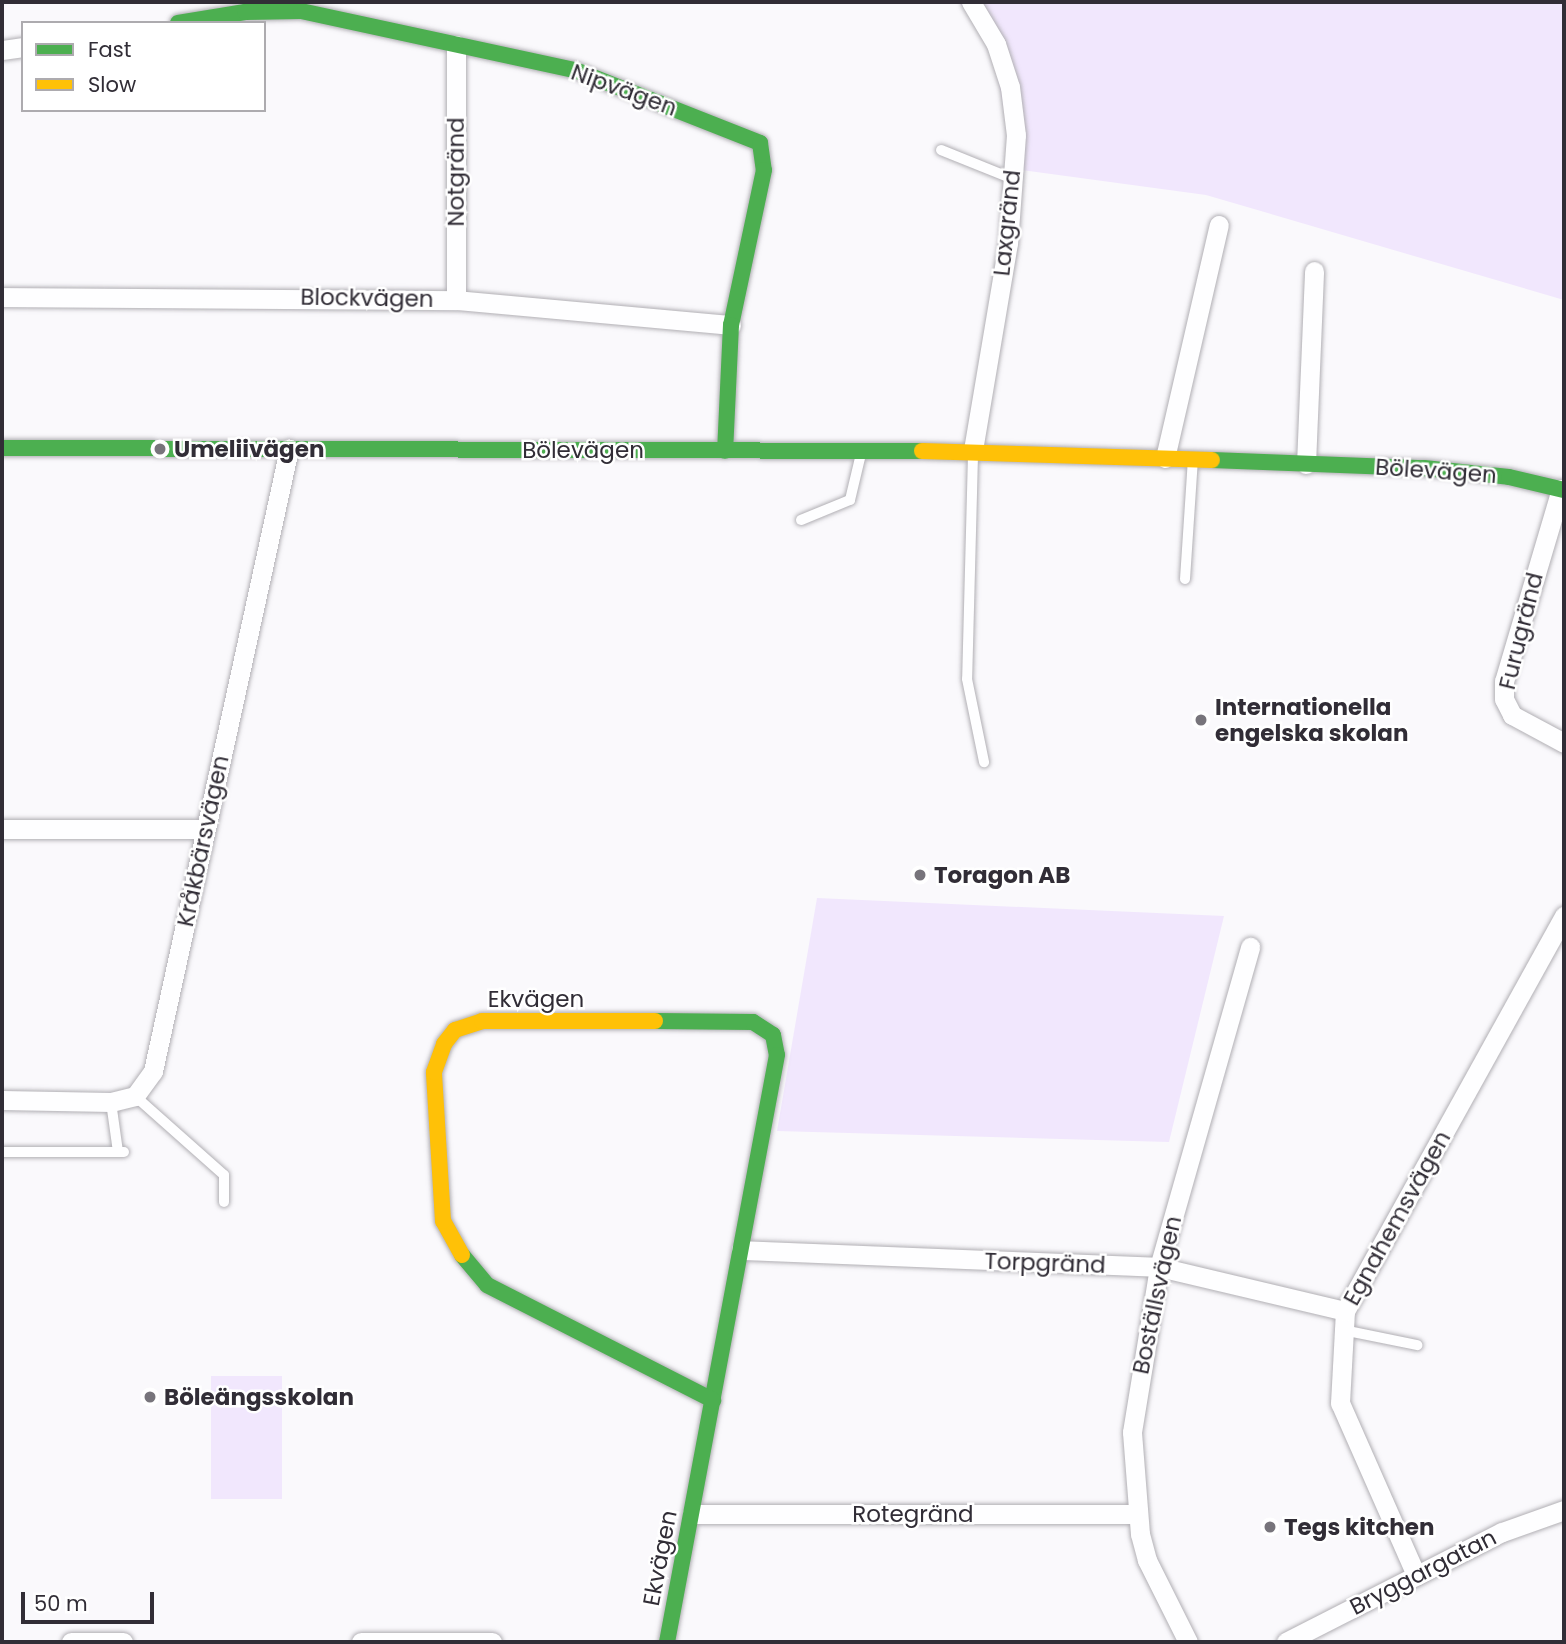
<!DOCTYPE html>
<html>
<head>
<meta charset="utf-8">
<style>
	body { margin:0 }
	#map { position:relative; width:1566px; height:1644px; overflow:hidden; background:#faf9fc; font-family:Poppins,sans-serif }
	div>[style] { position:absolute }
	.green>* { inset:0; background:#f1e7fd }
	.roads { filter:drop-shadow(0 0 2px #b1afb4) drop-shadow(0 0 2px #b1afb4) }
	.lane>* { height:10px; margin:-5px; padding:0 5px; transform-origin:5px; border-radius:5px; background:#fefeff }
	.street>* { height:19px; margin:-9.5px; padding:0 9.5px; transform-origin:9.5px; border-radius:9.5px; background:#fefeff }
	.fast>* { height:16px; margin:-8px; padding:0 8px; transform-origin:8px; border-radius:8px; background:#4caf50 }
	.slow>* { height:16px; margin:-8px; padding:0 8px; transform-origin:8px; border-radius:8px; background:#ffc107 }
	.dots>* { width:19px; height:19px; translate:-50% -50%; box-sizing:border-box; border:4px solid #fff; border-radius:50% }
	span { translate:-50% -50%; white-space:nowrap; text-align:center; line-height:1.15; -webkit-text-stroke:5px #fff; paint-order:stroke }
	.street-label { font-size:23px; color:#312d36 }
	.poi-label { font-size:23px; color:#312d36; font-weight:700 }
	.left { translate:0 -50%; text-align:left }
	.frame { position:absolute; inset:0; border:4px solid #312d36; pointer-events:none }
	.legend { position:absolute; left:21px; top:21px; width:245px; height:91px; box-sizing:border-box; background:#fff; border:2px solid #adabaf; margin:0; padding:9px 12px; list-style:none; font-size:21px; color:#312d36 }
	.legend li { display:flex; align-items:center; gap:14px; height:35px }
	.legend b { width:35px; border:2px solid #adabaf }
	.scale { position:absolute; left:21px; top:1592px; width:133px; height:32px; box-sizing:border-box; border:4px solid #312d36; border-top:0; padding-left:9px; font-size:21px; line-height:24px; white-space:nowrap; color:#312d36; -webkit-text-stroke:5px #fff; paint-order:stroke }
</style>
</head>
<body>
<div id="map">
	<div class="green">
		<i style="clip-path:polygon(958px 2px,1564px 2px,1564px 300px,1206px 195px,1007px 168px,1008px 134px,995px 63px,973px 18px)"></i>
		<i style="clip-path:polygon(817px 898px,1224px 916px,1169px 1142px,777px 1131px)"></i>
		<i style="clip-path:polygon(211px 1376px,282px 1376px,282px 1499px,211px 1499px)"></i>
	</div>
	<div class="roads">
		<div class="lane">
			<i style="left:941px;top:150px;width:78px;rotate:21.9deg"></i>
			<i style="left:973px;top:455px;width:224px;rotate:91.5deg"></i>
			<i style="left:967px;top:679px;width:85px;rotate:78.4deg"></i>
			<i style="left:801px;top:520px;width:53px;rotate:-22.2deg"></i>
			<i style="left:850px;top:500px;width:47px;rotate:-76.6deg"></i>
			<i style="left:1185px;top:579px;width:119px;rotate:-86.2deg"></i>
			<i style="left:135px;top:1096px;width:119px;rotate:41.6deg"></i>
			<i style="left:224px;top:1175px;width:27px;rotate:90deg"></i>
			<i style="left:111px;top:1102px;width:50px;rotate:82deg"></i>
			<i style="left:2px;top:1152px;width:122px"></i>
			<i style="left:1343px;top:1330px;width:76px;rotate:11.5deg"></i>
		</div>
		<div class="street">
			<i style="left:971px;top:2px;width:49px;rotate:59.2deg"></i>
			<i style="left:996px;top:44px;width:45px;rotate:72deg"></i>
			<i style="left:1010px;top:87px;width:48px;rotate:82.9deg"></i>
			<i style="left:1016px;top:135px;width:108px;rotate:94.2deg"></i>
			<i style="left:1008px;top:243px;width:211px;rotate:99.6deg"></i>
			<i style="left:2px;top:50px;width:21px;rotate:-8deg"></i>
			<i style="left:2px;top:297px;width:454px;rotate:0.4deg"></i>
			<i style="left:456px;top:300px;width:276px;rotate:5.2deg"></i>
			<i style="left:456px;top:300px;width:255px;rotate:-90deg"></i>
			<i style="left:1165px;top:458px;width:239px;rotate:-77deg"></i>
			<i style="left:1306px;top:464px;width:193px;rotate:-87.6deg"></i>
			<i style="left:1561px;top:489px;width:200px;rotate:106.5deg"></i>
			<i style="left:1504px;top:681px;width:18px;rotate:90deg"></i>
			<i style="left:1504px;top:699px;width:18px;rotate:63deg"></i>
			<i style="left:1512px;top:715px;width:59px;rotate:28.3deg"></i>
			<i style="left:2px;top:829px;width:202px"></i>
			<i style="left:2px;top:1100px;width:109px;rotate:1.1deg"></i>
			<i style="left:111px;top:1102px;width:25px;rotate:-14deg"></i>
			<i style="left:135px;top:1096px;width:31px;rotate:-54deg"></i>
			<i style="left:153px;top:1071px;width:637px;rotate:-77.67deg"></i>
			<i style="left:741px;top:1250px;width:418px;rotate:2.3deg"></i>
			<i style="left:1159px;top:1267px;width:191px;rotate:13.3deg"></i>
			<i style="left:692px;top:1514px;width:443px"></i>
			<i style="left:1416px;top:1575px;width:188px;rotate:-113.8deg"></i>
			<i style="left:1340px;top:1403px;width:92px;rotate:-86.9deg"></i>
			<i style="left:1345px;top:1311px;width:452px;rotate:-61deg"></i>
			<i style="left:71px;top:1642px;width:52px"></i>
			<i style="left:361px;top:1642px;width:131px"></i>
			<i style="left:1188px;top:1642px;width:92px;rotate:-116.6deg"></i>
			<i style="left:1147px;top:1560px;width:27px;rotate:-105deg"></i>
			<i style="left:1140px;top:1534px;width:102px;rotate:-94.5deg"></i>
			<i style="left:1132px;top:1432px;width:167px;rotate:-80.7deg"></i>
			<i style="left:1159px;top:1267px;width:333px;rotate:-74.1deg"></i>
			<i style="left:1286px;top:1642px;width:242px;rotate:-27deg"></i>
			<i style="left:1502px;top:1532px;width:66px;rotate:-19.5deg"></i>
		</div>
		<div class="fast">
			<i style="left:178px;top:23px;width:68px;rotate:-9.3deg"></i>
			<i style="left:245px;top:12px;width:56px;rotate:-1deg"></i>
			<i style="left:301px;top:11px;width:280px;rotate:12.2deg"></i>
			<i style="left:575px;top:70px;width:199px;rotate:21.5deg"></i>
			<i style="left:760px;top:143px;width:27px;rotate:82deg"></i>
			<i style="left:764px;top:170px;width:158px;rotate:102deg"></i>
			<i style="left:731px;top:325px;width:126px;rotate:92.7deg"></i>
			<i style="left:2px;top:448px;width:920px;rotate:0.19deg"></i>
			<i style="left:1212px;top:460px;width:212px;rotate:2.2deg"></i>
			<i style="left:1424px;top:468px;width:85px;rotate:6deg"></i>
			<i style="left:1509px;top:477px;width:57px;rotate:13.3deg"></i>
			<i style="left:655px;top:1021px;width:98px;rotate:0.6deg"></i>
			<i style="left:753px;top:1022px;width:24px;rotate:33deg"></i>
			<i style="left:773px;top:1035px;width:20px;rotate:79deg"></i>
			<i style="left:777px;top:1055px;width:597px;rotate:100.61deg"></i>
			<i style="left:462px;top:1255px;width:39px;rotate:50deg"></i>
			<i style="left:487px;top:1285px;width:254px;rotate:27deg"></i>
		</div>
		<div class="slow">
			<i style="left:922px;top:451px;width:290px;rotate:1.8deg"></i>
			<i style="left:462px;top:1255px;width:39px;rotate:-119deg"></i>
			<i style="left:443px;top:1221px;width:149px;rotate:-93.5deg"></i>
			<i style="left:434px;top:1072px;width:30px;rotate:-70deg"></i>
			<i style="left:444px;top:1044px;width:18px;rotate:-52deg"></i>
			<i style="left:455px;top:1030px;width:28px;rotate:-18deg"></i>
			<i style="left:482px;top:1021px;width:173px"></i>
		</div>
	</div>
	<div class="dots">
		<i style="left:160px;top:449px;background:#77747b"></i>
		<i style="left:1201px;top:720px;background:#77747b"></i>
		<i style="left:920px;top:875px;background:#77747b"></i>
		<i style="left:150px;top:1397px;background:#77747b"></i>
		<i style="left:1270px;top:1527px;background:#77747b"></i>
	</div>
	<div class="street-label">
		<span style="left:624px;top:90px;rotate:20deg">Nipvägen</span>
		<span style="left:456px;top:172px;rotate:-90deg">Notgränd</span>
		<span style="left:1007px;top:223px;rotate:-84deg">Laxgränd</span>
		<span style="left:367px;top:298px;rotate:1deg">Blockvägen</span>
		<span style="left:583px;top:450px">Bölevägen</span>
		<span style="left:1436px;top:471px;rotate:4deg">Bölevägen</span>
		<span style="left:1521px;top:631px;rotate:-76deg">Furugränd</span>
		<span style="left:203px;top:841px;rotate:-78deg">Kråkbärsvägen</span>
		<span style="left:536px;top:999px">Ekvägen</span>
		<span style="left:1397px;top:1218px;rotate:-61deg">Egnahemsvägen</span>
		<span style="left:1045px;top:1263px;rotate:2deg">Torpgränd</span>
		<span style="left:1157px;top:1295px;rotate:-78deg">Boställsvägen</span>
		<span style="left:913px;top:1514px">Rotegränd</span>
		<span style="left:660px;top:1558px;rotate:-79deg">Ekvägen</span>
		<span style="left:1423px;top:1572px;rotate:-27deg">Bryggargatan</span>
	</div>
	<div class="poi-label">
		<span class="left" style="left:174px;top:449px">Umeliivägen</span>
		<span class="left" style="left:1215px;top:720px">Internationella<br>engelska skolan</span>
		<span class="left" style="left:934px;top:875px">Toragon AB</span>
		<span class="left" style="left:164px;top:1397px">Böleängsskolan</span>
		<span class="left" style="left:1284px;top:1527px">Tegs kitchen</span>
	</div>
	<div class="frame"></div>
	<ul class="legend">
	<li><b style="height:9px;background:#4caf50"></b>Fast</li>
	<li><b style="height:9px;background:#ffc107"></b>Slow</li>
	</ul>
	<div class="scale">50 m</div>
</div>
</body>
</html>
